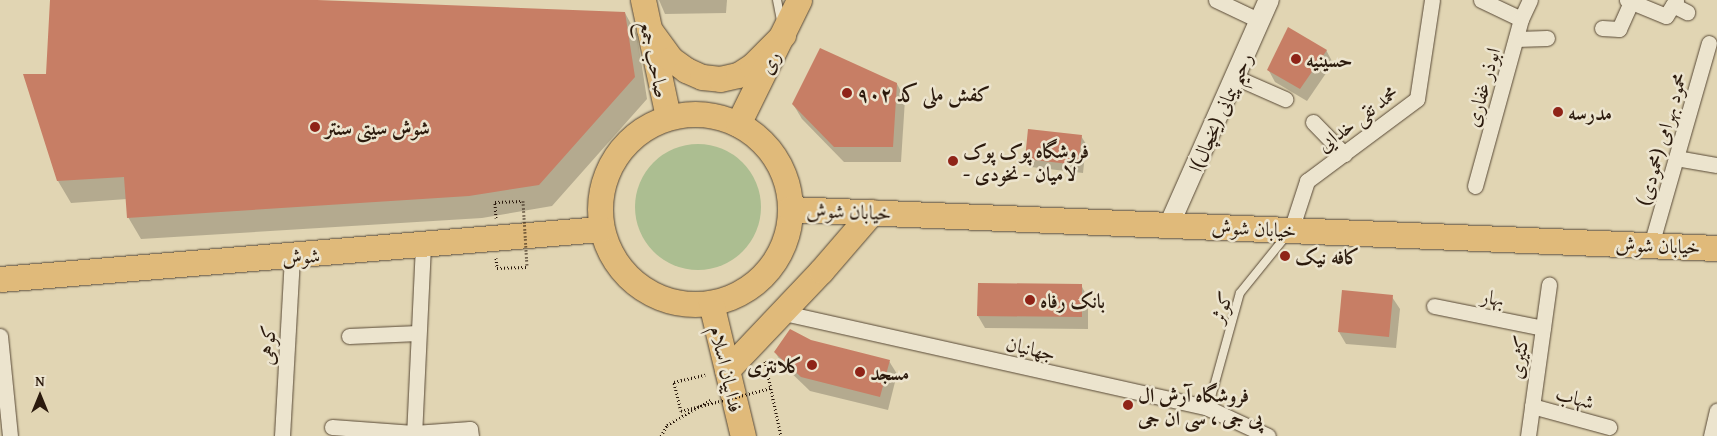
<!DOCTYPE html>
<html>
<head>
<meta charset="utf-8">
<style>
	body { margin:0 }
	#map { position:relative; width:1717px; height:436px; overflow:hidden; background:#e1d5b3; font-family:"Gentium Book Plus",Amiri,serif }
	div>[style] { position:absolute }
	.green>* { inset:0; background:#acbe91 }
	.round { border-radius:50% }
	.shadow>* { inset:0; background:#0003 }
	.building>* { inset:0; background:#c77e65 }
	.path>* { height:3px; margin-top:-1.5px; transform-origin:0; background:repeating-linear-gradient(90deg,#2b1a0d 0 1px,transparent 0 3.5px) }
	.roads { filter:drop-shadow(0 0 1px #584936) drop-shadow(0 0 1px #584936) }
	.service>* { height:8px; margin:-4px; padding:0 4px; transform-origin:4px; border-radius:4px; background:#ece4ce }
	.minor>* { height:15px; margin:-7.5px; padding:0 7.5px; transform-origin:7.5px; border-radius:7.5px; background:#ece4ce }
	.tertiary>* { height:20px; margin:-10px; padding:0 10px; transform-origin:10px; border-radius:10px; background:#ece4ce }
	.primary>* { height:25px; margin:-12.5px; padding:0 12.5px; transform-origin:12.5px; border-radius:12.5px; background:#e0ba7a }
	.primary>.ring { margin:-12.5px; padding:0; box-sizing:content-box; background:none; border:25px solid #e0ba7a; border-radius:50% }
	.path-bridge>* { height:3px; margin-top:-1.5px; transform-origin:0; background:repeating-linear-gradient(90deg,#2b1a0d 0 1px,transparent 0 3.5px) }
	.dots>* { width:14px; height:14px; translate:-50% -50%; box-sizing:border-box; border:2px solid #ece4ce; border-radius:50% }
	span { translate:-50% -50%; white-space:nowrap; text-align:center; line-height:1.15; -webkit-text-stroke:5px #ece4ce; paint-order:stroke }
	.street-label { font-size:20px; color:#2b1a0d }
	.poi-label { font-size:20px; color:#2b1a0d; font-weight:700 }
	.left { translate:0 -50%; text-align:left }
	.right { translate:-100% -50%; text-align:right }
	.north { position:absolute; left:15px; top:371px; width:50px; height:50px; -webkit-text-stroke:4px #ece4ce; paint-order:stroke; rotate:0deg; font-size:14px; font-weight:700; line-height:20px; text-align:center; color:#2b1a0d }
	.north::after { content:''; display:block; margin:auto; width:18px; height:22px; background:#2b1a0d; clip-path:polygon(50% 0,100% 100%,50% 72%,0 100%) }
</style>
</head>
<body>
<div id="map">
	<div class="green">
		<i class="round" style="left:635px;top:144px;width:126px;height:126px"></i>
	</div>
	<div class="shadow">
		<i style="clip-path:polygon(51px 0,286px 0,625px 13px,637px 35px,647px 99px,552px 206px,482px 218px,141px 239px,128px 217px,127px 199px,71px 203px,58px 181px,47px 76px)"></i>
		<i style="clip-path:polygon(659px 0,727px 0,726px 13px,665px 14px)"></i>
		<i style="clip-path:polygon(1326px 50px,1333px 63px,1307px 101px,1275px 82px,1268px 69px)"></i>
		<i style="clip-path:polygon(897px 84px,905px 99px,901px 162px,844px 162px,802px 119px,793px 104px)"></i>
		<i style="clip-path:polygon(1081px 136px,1086px 144px,1083px 173px,1031px 167px,1026px 158px)"></i>
		<i style="clip-path:polygon(1081px 285px,1088px 298px,1088px 329px,985px 328px,978px 316px)"></i>
		<i style="clip-path:polygon(1392px 297px,1400px 309px,1396px 348px,1346px 344px,1339px 332px)"></i>
		<i style="clip-path:polygon(811px 341px,889px 361px,897px 374px,888px 410px,810px 391px,783px 365px,775px 352px)"></i>
	</div>
	<div class="building">
		<i style="clip-path:polygon(50px 0,317px 0,625px 12px,635px 77px,539px 185px,469px 196px,127px 218px,124px 177px,57px 181px,23px 74px,46px 74px)"></i>
		<i style="clip-path:polygon(1288px 27px,1327px 50px,1300px 89px,1267px 70px)"></i>
		<i style="clip-path:polygon(820px 48px,897px 83px,893px 147px,834px 147px,792px 104px)"></i>
		<i style="clip-path:polygon(1028px 129px,1082px 135px,1078px 165px,1025px 159px)"></i>
		<i style="clip-path:polygon(978px 283px,1082px 284px,1082px 317px,977px 316px)"></i>
		<i style="clip-path:polygon(1342px 290px,1393px 295px,1389px 337px,1338px 332px)"></i>
		<i style="clip-path:polygon(790px 329px,811px 340px,890px 360px,880px 397px,801px 377px,774px 352px)"></i>
	</div>
	<div class="path">
		<i style="left:496px;top:218px;width:16px;rotate:-94deg"></i>
		<i style="left:495px;top:202px;width:28px;rotate:-2deg"></i>
		<i style="left:496px;top:258px;width:10px;rotate:84deg"></i>
		<i style="left:497px;top:268px;width:30px;rotate:-2deg"></i>
		<i style="left:765px;top:361px;width:77px;rotate:78deg"></i>
		<i style="left:681px;top:411px;width:30px;rotate:-104deg"></i>
		<i style="left:674px;top:382px;width:32px;rotate:-13deg"></i>
		<i style="left:661px;top:436px;width:13px;rotate:-61deg"></i>
		<i style="left:667px;top:425px;width:52px;rotate:-30deg"></i>
	</div>
	<div class="roads">
		<div class="service">
			<i style="left:777px;top:0;width:21px;rotate:79deg"></i>
			<i style="left:1208px;top:408px;width:119px;rotate:-74.5deg"></i>
			<i style="left:1240px;top:293px;width:73px;rotate:-51.1deg"></i>
		</div>
		<div class="minor">
			<i style="left:1216px;top:0;width:49px;rotate:25.5deg"></i>
			<i style="left:1481px;top:0;width:44px;rotate:25.4deg"></i>
			<i style="left:1627px;top:0;width:42px;rotate:22.3deg"></i>
			<i style="left:1666px;top:16px;width:19px;rotate:-58deg"></i>
			<i style="left:1673px;top:5px;width:16px;rotate:27deg"></i>
			<i style="left:1602px;top:28px;width:17px;rotate:3deg"></i>
			<i style="left:1619px;top:29px;width:30px;rotate:-66deg"></i>
			<i style="left:1516px;top:39px;width:31px;rotate:-2deg"></i>
			<i style="left:1235px;top:77px;width:55px;rotate:23.7deg"></i>
			<i style="left:1313px;top:122px;width:45px;rotate:45.9deg"></i>
			<i style="left:1676px;top:158px;width:40px;rotate:10deg"></i>
			<i style="left:1475px;top:186px;width:173px;rotate:-74.6deg"></i>
			<i style="left:1521px;top:19px;width:21px;rotate:-65deg"></i>
			<i style="left:1291px;top:230px;width:52px;rotate:-71.9deg"></i>
			<i style="left:1307px;top:181px;width:137px;rotate:-36.7deg"></i>
			<i style="left:1417px;top:99px;width:100px;rotate:-81.4deg"></i>
			<i style="left:1651px;top:245px;width:210px;rotate:-74deg"></i>
			<i style="left:1434px;top:306px;width:111px;rotate:11.4deg"></i>
			<i style="left:780px;top:312px;width:439px;rotate:12.6deg"></i>
			<i style="left:1208px;top:408px;width:66px;rotate:25deg"></i>
			<i style="left:0;top:336px;width:100px;rotate:84.3deg"></i>
			<i style="left:349px;top:336px;width:69px;rotate:-2.5deg"></i>
			<i style="left:1532px;top:406px;width:80px;rotate:15.3deg"></i>
			<i style="left:332px;top:427px;width:82px;rotate:4.2deg"></i>
			<i style="left:414px;top:433px;width:56px;rotate:-4.1deg"></i>
			<i style="left:470px;top:429px;width:7px;rotate:82deg"></i>
			<i style="left:282px;top:436px;width:180px;rotate:-86.8deg"></i>
			<i style="left:414px;top:436px;width:190px;rotate:-87.3deg"></i>
			<i style="left:1528px;top:436px;width:153px;rotate:-82.1deg"></i>
			<i style="left:1711px;top:436px;width:26px;rotate:-77deg"></i>
		</div>
		<div class="tertiary">
			<i style="left:1170px;top:223px;width:244px;rotate:-66.1deg"></i>
		</div>
		<div class="primary">
			<i style="left:643px;top:0;width:120px;rotate:77.9deg"></i>
			<i style="left:649px;top:29px;width:37px;rotate:54deg"></i>
			<i style="left:671px;top:59px;width:19px;rotate:36deg"></i>
			<i style="left:686px;top:70px;width:17px;rotate:24deg"></i>
			<i style="left:702px;top:77px;width:18px;rotate:6deg"></i>
			<i style="left:720px;top:79px;width:18px;rotate:-13deg"></i>
			<i style="left:738px;top:75px;width:17px;rotate:-33deg"></i>
			<i style="left:752px;top:66px;width:44px;rotate:-45deg"></i>
			<i class="ring" style="left:600px;top:114px;width:165px;height:165px"></i>
			<i style="left:738px;top:124px;width:138px;rotate:-63.8deg"></i>
			<i style="left:790px;top:209px;width:928px;rotate:2.41deg"></i>
			<i style="left:0;top:279px;width:603px;rotate:-4.76deg"></i>
			<i style="left:711px;top:303px;width:137px;rotate:76.5deg"></i>
			<i style="left:727px;top:370px;width:137px;rotate:-46.5deg"></i>
			<i style="left:821px;top:271px;width:78px;rotate:-49.2deg"></i>
		</div>
	</div>
	<div class="path-bridge">
		<i style="left:523px;top:201px;width:66px;rotate:86.5deg"></i>
		<i style="left:681px;top:411px;width:93px;rotate:-14.3deg"></i>
	</div>
	<div class="dots">
		<i style="left:1296px;top:59px;background:#8f2418"></i>
		<i style="left:847px;top:93px;background:#8f2418"></i>
		<i style="left:1558px;top:112px;background:#8f2418"></i>
		<i style="left:315px;top:127px;background:#8f2418"></i>
		<i style="left:953px;top:161px;background:#8f2418"></i>
		<i style="left:1285px;top:256px;background:#8f2418"></i>
		<i style="left:1030px;top:300px;background:#8f2418"></i>
		<i style="left:812px;top:365px;background:#8f2418"></i>
		<i style="left:860px;top:372px;background:#8f2418"></i>
		<i style="left:1128px;top:405px;background:#8f2418"></i>
	</div>
	<div class="street-label">
		<span style="left:655px;top:59px;rotate:78deg">صاحب جمع</span>
		<span style="left:769px;top:62px;rotate:-63deg">ری</span>
		<span style="left:1482px;top:87px;rotate:-74deg">ابوذر غفاری</span>
		<span style="left:1220px;top:112px;rotate:-66deg">رحیم پیمانی (یخچال)ا</span>
		<span style="left:1357px;top:118px;rotate:-37deg">محمد تقی خدایی</span>
		<span style="left:1661px;top:139px;rotate:-74deg">محمود بهرامی (محمودی)</span>
		<span style="left:849px;top:211px;rotate:2deg">خیابان شوش</span>
		<span style="left:1254px;top:228px;rotate:3deg">خیابان شوش</span>
		<span style="left:1658px;top:245px;rotate:2deg">خیابان شوش</span>
		<span style="left:301px;top:256px;rotate:-4deg">شوش</span>
		<span style="left:1493px;top:297px;rotate:11deg">بهار</span>
		<span style="left:1221px;top:307px;rotate:-71deg">کوثر</span>
		<span style="left:267px;top:345px;rotate:-87deg">کوهی</span>
		<span style="left:1031px;top:348px;rotate:13deg">جهانیان</span>
		<span style="left:1518px;top:357px;rotate:-82deg">کثیری</span>
		<span style="left:727px;top:369px;rotate:77deg">فداییان اسلام</span>
		<span style="left:1575px;top:397px;rotate:15deg">شهاب</span>
	</div>
	<div class="poi-label">
		<span class="left" style="left:1306px;top:59px">حسینیه</span>
		<span class="left" style="left:857px;top:93px">کفش ملی کد ۹۰۲</span>
		<span class="left" style="left:1568px;top:112px">مدرسه</span>
		<span class="left" style="left:325px;top:127px">شوش سیتی سنتر</span>
		<span class="left" style="left:963px;top:162px">فروشگاه پوک پوک<br>- لاميان - نخودی</span>
		<span class="left" style="left:1295px;top:256px">کافه نیک</span>
		<span class="left" style="left:1040px;top:300px">بانک رفاه</span>
		<span class="right" style="left:802px;top:365px">کلانتری</span>
		<span class="left" style="left:870px;top:372px">مسجد</span>
		<span class="left" style="left:1138px;top:406px">فروشگاه آرش ال<br>پی جی ، سی ان جی</span>
	</div>
	<div class="north">N</div>
</div>
</body>
</html>
